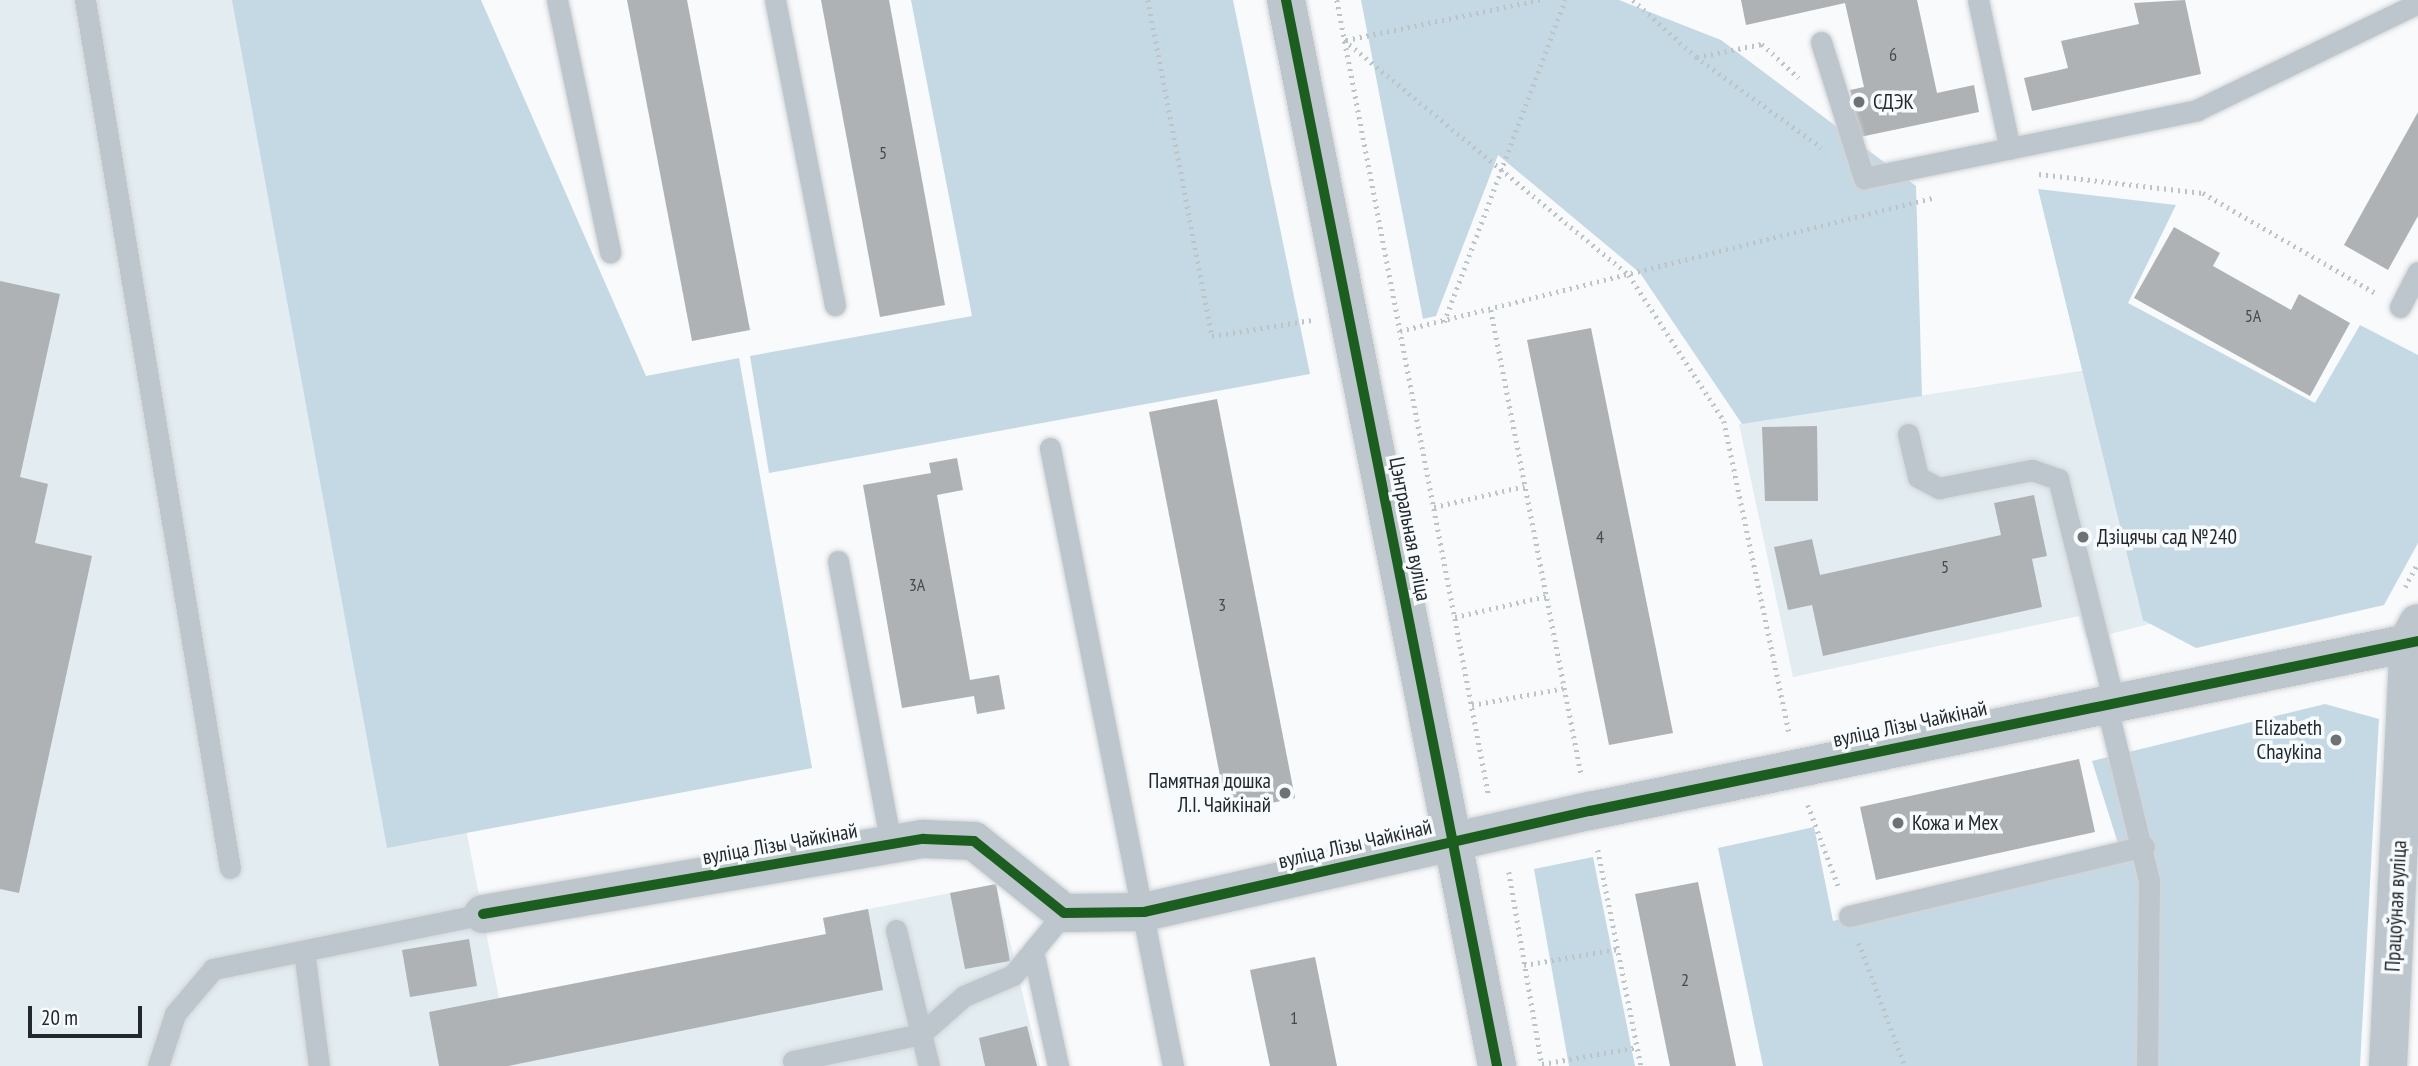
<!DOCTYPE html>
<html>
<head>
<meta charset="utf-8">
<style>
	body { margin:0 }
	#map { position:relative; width:2418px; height:1066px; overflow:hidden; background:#f8fafc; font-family:"PT Sans Narrow",sans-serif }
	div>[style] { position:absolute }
	.built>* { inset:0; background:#e3ecf1 }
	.forest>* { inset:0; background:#c5d9e5 }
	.building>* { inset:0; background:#aeb2b4 }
	.path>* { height:4.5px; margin-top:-2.25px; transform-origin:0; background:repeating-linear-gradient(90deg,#bcc4c8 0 2px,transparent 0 7px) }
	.roads { filter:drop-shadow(0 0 2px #d2d4d6) drop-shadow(0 0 2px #d2d4d6) }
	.service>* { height:21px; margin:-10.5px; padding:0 10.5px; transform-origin:10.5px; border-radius:10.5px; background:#bcc6cc }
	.minor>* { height:38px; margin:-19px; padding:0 19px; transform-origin:19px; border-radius:19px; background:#bcc6cc }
	.cycleway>* { height:10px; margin:-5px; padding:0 5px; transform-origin:5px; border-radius:5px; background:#1b5e20 }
	.dots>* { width:19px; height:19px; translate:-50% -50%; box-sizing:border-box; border:4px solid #f7fbfd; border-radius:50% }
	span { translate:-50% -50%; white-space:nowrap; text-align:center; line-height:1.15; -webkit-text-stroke:7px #f7fbfd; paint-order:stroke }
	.number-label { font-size:18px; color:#454a4e }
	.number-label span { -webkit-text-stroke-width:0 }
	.poi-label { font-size:21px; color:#22282c }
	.left { translate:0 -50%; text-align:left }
	.right { translate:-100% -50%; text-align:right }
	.street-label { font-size:21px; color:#22282c }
	.scale { position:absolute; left:28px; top:1006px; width:114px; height:32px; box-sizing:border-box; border:4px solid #22282c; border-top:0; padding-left:9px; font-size:21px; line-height:24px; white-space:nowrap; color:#22282c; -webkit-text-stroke:5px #f7fbfd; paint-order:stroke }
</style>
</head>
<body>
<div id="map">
	<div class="built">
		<i style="clip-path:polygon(0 0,238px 0,465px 824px,499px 998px,826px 935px,823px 918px,996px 884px,1040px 1066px,0 1066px)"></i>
		<i style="clip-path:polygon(2189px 354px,2386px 564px,2098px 637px,2086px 639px,2079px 616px,1793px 677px,1739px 424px)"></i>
	</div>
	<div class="forest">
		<i style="clip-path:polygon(232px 0,481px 0,646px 376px,739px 358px,812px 768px,387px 848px)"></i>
		<i style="clip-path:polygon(911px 0,1233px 0,1310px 374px,769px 473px,750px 356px,972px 316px)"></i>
		<i style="clip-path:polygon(1361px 0,1619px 0,1721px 40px,1916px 186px,1922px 396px,1742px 424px,1640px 273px,1498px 155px,1436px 316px,1423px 319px)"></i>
		<i style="clip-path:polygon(2038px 189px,2176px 205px,2128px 303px,2315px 403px,2360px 325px,2418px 355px,2418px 543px,2384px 605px,2196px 648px,2143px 620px)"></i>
		<i style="clip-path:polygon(2325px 704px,2379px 719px,2360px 1066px,1763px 1066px,1718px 848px,1814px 827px,1833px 921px,2121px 853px,2092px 761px)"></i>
		<i style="clip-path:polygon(1593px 857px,1635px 1066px,1569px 1066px,1534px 869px)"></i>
	</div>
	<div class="building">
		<i style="clip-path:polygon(627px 0,687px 0,750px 330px,692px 341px)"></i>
		<i style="clip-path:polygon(821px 0,889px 0,945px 305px,880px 317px)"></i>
		<i style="clip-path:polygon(1741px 0,1917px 0,1937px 93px,1974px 85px,1979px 112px,1860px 137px,1850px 90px,1864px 87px,1845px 3px,1746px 25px)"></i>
		<i style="clip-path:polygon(2185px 0,2201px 74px,2032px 111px,2024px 78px,2068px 68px,2061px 41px,2139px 24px,2134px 3px)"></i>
		<i style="clip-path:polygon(2418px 112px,2418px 216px,2388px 270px,2344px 245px)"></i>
		<i style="clip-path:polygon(2174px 227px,2220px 253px,2213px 266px,2291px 310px,2299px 294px,2350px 323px,2310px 396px,2134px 298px)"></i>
		<i style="clip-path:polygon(0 281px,60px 294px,20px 477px,48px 484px,35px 543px,92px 556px,19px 893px,0 889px)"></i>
		<i style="clip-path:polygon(1591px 328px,1673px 733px,1609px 745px,1527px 340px)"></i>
		<i style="clip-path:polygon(1217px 399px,1295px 798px,1227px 812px,1149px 412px)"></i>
		<i style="clip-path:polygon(1817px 426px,1818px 501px,1765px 501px,1762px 427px)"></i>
		<i style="clip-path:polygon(957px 458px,963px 490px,937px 495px,970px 680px,999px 675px,1005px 709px,977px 714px,974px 696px,902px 708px,863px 485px,931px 473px,929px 463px)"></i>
		<i style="clip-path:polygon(2034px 495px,2047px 556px,2032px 559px,2042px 607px,1823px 656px,1812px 605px,1788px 610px,1774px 547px,1812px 539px,1820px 575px,2001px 535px,1994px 503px)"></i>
		<i style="clip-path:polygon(2079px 759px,2095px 832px,1876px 880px,1860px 807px)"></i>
		<i style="clip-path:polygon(1698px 882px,1736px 1066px,1670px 1066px,1635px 894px)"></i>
		<i style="clip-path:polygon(996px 884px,1010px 961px,965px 969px,950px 893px)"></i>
		<i style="clip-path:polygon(868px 909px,883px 990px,508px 1066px,439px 1066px,429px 1012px,826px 934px,823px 918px)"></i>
		<i style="clip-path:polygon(469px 939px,477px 986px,410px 997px,402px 950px)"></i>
		<i style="clip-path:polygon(1315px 957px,1337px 1066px,1270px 1066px,1250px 970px)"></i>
		<i style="clip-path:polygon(1027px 1026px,1037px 1066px,985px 1066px,979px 1038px)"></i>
	</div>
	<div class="path">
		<i style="left:1148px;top:0;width:342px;rotate:79.2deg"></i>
		<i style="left:1212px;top:336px;width:101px;rotate:-9.1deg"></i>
		<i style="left:1337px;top:0;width:811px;rotate:79.2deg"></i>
		<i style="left:1633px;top:0;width:85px;rotate:42.1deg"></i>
		<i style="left:1696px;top:57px;width:155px;rotate:35.8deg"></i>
		<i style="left:1344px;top:40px;width:369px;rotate:39.5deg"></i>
		<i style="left:1629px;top:275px;width:174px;rotate:56.9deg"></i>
		<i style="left:1724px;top:421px;width:317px;rotate:78.2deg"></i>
		<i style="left:1346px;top:40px;width:198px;rotate:-11.7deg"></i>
		<i style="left:1697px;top:57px;width:66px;rotate:-11.3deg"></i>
		<i style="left:1762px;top:44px;width:50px;rotate:42.6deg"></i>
		<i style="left:2039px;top:174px;width:165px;rotate:6.6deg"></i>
		<i style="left:2203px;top:193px;width:198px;rotate:30.1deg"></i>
		<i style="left:1491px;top:310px;width:475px;rotate:79deg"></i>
		<i style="left:1444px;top:322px;width:344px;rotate:-69.4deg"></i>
		<i style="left:1400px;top:331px;width:552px;rotate:-14.04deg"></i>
		<i style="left:1434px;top:507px;width:93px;rotate:-13deg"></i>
		<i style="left:2405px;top:587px;width:27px;rotate:-62deg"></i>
		<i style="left:1455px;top:617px;width:94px;rotate:-12.9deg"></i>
		<i style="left:1472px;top:705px;width:95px;rotate:-10.4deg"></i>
		<i style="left:1808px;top:805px;width:89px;rotate:69.5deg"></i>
		<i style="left:1598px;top:850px;width:220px;rotate:78.7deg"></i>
		<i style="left:1509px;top:872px;width:197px;rotate:80.3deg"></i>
		<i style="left:1859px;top:943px;width:131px;rotate:69.5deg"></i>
		<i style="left:1524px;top:965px;width:95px;rotate:-9.7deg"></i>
		<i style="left:1542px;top:1064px;width:97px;rotate:-10deg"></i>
	</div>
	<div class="roads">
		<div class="service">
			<i style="left:85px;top:0;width:880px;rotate:80.52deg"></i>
			<i style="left:557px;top:0;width:258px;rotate:78.1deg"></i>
			<i style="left:775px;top:0;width:311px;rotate:78.9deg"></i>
			<i style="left:1978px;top:0;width:152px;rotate:77.9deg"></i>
			<i style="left:1821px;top:42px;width:143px;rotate:72.5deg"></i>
			<i style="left:1864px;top:178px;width:340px;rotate:-11.5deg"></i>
			<i style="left:2197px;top:110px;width:246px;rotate:-25.8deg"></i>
			<i style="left:2400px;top:307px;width:39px;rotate:-63deg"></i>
			<i style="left:1908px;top:434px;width:44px;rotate:76.9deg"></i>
			<i style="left:1918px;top:477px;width:24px;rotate:28deg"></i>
			<i style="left:1939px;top:488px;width:95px;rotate:-11deg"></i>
			<i style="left:2032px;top:470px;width:28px;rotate:19deg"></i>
			<i style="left:2058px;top:479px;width:230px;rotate:75.9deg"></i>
			<i style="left:1050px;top:448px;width:630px;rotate:78.74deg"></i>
			<i style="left:838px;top:561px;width:289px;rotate:79.4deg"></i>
			<i style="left:2106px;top:703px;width:183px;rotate:76.4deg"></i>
			<i style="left:2149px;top:881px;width:185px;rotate:90.6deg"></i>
			<i style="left:1849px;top:916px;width:303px;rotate:-13.3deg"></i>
			<i style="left:896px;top:930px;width:140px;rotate:76.4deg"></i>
			<i style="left:304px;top:951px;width:116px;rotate:82.6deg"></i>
			<i style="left:1033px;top:951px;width:118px;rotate:77.7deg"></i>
			<i style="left:793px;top:1061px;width:131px;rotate:-11.9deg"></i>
			<i style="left:921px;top:1034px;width:57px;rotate:-41.5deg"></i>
			<i style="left:964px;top:996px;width:53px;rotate:-23.2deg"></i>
			<i style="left:1013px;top:975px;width:80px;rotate:-50.6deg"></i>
			<i style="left:158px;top:1066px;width:55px;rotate:-71.9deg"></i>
			<i style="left:175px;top:1014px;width:59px;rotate:-49.8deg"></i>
			<i style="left:213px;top:969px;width:276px;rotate:-11.5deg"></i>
		</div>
		<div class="minor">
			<i style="left:1286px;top:0;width:1087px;rotate:78.8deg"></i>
			<i style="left:483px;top:914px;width:447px;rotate:-9.7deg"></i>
			<i style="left:924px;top:839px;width:50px;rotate:2.3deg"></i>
			<i style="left:974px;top:841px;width:115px;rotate:38.7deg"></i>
			<i style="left:1064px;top:913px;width:80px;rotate:-0.7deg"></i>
			<i style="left:1144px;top:912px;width:457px;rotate:-12.8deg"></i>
			<i style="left:1590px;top:811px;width:845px;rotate:-11.6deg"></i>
			<i style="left:2388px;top:1066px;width:427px;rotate:-87.2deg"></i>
			<i style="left:2409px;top:640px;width:19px;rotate:-62deg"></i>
		</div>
	</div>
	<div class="cycleway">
		<i style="left:1286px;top:0;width:1087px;rotate:78.8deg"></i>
		<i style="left:483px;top:914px;width:447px;rotate:-9.7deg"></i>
		<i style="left:924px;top:839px;width:50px;rotate:2.3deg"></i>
		<i style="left:974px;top:841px;width:115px;rotate:38.7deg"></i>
		<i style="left:1064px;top:913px;width:80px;rotate:-0.7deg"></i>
		<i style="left:1144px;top:912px;width:457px;rotate:-12.8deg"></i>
		<i style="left:1590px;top:811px;width:845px;rotate:-11.6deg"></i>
	</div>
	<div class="dots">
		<i style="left:1859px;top:102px;background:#6d7275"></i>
		<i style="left:2083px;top:537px;background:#6d7275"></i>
		<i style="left:2336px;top:740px;background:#6d7275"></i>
		<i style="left:1285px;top:793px;background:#6d7275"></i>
		<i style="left:1898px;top:823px;background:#6d7275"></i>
	</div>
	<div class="number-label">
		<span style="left:1893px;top:55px">6</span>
		<span style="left:883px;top:153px">5</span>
		<span style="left:2253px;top:316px">5А</span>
		<span style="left:1600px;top:537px">4</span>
		<span style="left:1945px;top:567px">5</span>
		<span style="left:917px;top:585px">3А</span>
		<span style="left:1222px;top:605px">3</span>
		<span style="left:1685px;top:980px">2</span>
		<span style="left:1294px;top:1018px">1</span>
	</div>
	<div class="poi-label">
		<span class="left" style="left:1873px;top:102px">СДЭК</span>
		<span class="left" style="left:2097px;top:537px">Дзіцячы сад №240</span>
		<span class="right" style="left:2322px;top:740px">Elizabeth<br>Chaykina</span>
		<span class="right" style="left:1271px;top:793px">Памятная дошка<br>Л.І. Чайкінай</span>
		<span class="left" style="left:1912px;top:823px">Кожа и Мех</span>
	</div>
	<div class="street-label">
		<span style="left:1410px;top:529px;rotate:79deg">Цэнтральная вуліца</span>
		<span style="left:1910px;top:724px;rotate:-12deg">вуліца Лізы Чайкінай</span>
		<span style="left:780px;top:844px;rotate:-10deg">вуліца Лізы Чайкінай</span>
		<span style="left:1355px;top:844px;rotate:-13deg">вуліца Лізы Чайкінай</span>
		<span style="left:2396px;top:906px;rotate:-87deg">Працоўная вуліца</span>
	</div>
	<div class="scale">20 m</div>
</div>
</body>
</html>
